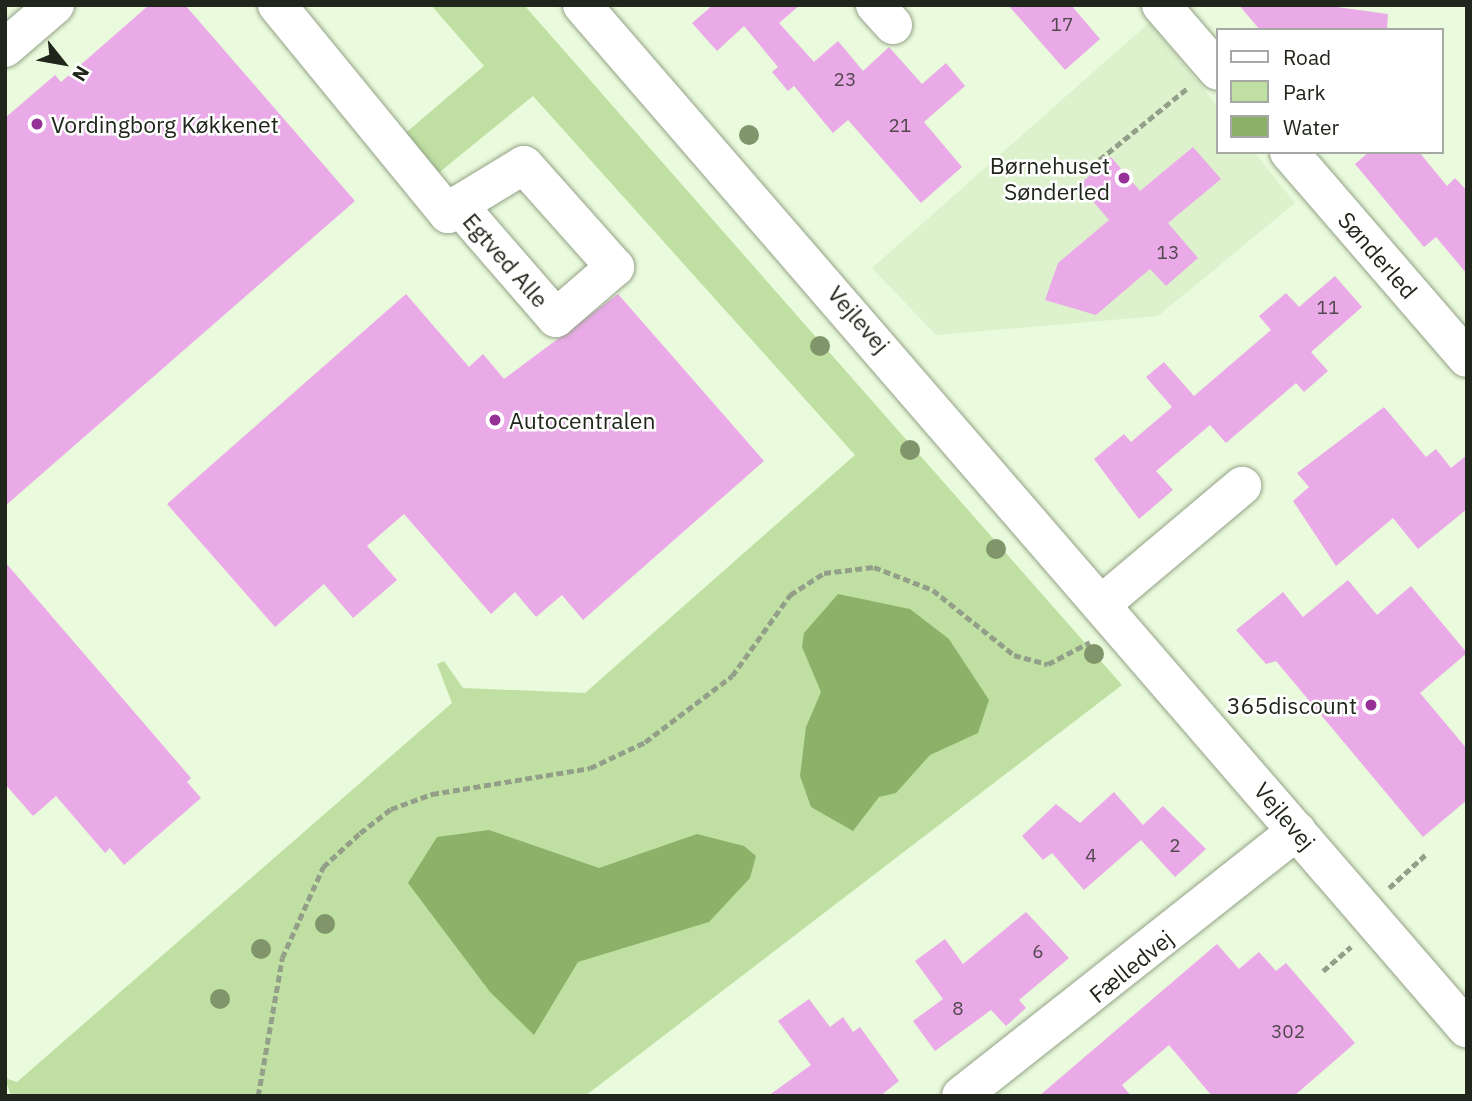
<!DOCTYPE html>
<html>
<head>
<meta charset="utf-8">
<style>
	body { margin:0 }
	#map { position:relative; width:1472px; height:1101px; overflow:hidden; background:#eafadc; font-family:"IBM Plex Sans",sans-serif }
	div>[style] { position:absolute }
	.built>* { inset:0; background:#ddf1cd }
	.green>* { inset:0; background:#bfe0a2 }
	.water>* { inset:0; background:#8cb269 }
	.building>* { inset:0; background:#e9aae7 }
	.path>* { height:4.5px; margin-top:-2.25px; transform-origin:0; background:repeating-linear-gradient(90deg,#949f8a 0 7px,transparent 0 10.5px) }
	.roads { filter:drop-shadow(0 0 2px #93a287) drop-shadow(0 0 2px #93a287) }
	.minor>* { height:38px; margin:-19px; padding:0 19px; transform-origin:19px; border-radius:19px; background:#fff }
	.trees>* { width:20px; height:20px; margin:-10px; border-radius:50%; background:#80956a }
	.dots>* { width:19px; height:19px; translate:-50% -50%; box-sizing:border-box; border:4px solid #fff; border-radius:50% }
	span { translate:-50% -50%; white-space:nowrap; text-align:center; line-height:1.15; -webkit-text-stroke:5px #fff; paint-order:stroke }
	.number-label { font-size:19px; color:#52474e }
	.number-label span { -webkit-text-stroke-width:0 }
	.poi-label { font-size:23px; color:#20261b }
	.left { translate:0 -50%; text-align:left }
	.right { translate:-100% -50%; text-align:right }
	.street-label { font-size:23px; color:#20261b }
	.frame { position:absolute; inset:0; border:7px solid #20261b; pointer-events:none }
	.legend { position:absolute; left:1216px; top:28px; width:228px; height:126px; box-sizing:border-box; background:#fff; border:2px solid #a6a8a4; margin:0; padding:9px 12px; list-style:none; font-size:21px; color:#20261b }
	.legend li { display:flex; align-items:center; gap:14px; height:35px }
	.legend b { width:35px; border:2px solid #a6a8a4 }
	.north { position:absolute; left:28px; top:28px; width:70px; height:70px; -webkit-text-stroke:5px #fff; paint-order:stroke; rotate:121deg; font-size:19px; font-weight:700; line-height:28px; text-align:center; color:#20261b }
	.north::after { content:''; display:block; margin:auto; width:24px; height:32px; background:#20261b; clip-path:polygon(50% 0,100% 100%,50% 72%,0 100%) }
</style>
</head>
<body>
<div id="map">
	<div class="built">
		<i style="clip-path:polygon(1150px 22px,1218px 107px,1218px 152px,1254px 152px,1295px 203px,1158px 316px,936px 335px,872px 268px)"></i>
	</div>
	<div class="green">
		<i style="clip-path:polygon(431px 5px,524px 5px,1122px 685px,585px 1096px,11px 1096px,5px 1078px,17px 1082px,452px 703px,437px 664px,444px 661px,463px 688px,585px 693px,855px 455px,533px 96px,436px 175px,402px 136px,484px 66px)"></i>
	</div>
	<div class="water">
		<i style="clip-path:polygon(838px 594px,910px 609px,949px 639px,989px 700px,978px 733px,930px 755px,896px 793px,879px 797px,853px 831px,811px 807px,800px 776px,806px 727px,821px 692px,802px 647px,804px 633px)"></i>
		<i style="clip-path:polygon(489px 830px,599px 868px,697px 834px,744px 846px,756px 856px,750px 878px,709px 922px,578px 962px,534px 1035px,490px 992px,408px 883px,437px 837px)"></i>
	</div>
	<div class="building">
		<i style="clip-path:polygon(149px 5px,185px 5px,355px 201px,5px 506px,5px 118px,55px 75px,61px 82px)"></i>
		<i style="clip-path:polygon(713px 5px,800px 5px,779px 23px,814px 62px,838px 41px,863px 71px,889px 47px,922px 84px,946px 63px,965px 86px,924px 122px,962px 167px,921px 203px,848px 120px,833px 133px,794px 86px,788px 91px,772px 72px,778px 67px,744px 26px,717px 51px,692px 23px)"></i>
		<i style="clip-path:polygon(1008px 5px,1071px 5px,1100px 39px,1065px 70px)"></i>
		<i style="clip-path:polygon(1239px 5px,1322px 5px,1388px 14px,1387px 30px,1260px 30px)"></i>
		<i style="clip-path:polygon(1193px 147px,1221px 179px,1168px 223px,1198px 258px,1166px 286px,1150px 269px,1096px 315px,1045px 300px,1058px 263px,1109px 220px,1079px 185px,1111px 157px,1140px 191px)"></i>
		<i style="clip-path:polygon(1369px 152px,1419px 152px,1447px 186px,1455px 178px,1467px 191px,1467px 274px,1436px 237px,1424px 247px,1355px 164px)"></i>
		<i style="clip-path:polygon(1335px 276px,1362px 307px,1311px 352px,1328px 371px,1304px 392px,1296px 383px,1226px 443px,1210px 425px,1156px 471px,1173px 490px,1139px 519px,1094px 459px,1124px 434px,1131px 442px,1172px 407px,1146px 377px,1164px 362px,1194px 396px,1271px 330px,1259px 316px,1286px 293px,1299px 307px)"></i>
		<i style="clip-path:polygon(406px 294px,469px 367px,483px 354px,504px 379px,618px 294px,764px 461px,583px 620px,562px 595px,536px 617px,515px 592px,491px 614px,404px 514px,367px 546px,397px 580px,353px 618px,324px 584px,275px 627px,167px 504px)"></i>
		<i style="clip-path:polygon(1384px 407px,1426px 457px,1436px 449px,1451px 468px,1467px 455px,1467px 509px,1418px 549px,1393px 518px,1336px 566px,1293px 501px,1309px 487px,1297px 473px)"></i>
		<i style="clip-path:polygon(5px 562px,191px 778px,187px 782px,201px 798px,124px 865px,110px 848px,105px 853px,56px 796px,33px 816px,5px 784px)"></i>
		<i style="clip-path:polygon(1348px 580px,1377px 615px,1411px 586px,1467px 653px,1420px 693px,1467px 749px,1467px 800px,1423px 837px,1276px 661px,1266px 664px,1236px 630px,1283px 592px,1303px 617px)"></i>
		<i style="clip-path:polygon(1114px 792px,1143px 825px,1163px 806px,1206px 849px,1175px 877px,1141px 840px,1084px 890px,1052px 853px,1043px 860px,1022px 836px,1056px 804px,1080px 823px)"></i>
		<i style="clip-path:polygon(1026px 912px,1069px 958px,1019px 1000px,1026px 1008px,1006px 1026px,991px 1010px,935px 1051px,913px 1021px,943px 999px,915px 961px,945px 939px,963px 964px)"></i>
		<i style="clip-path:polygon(1217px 944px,1239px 969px,1259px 952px,1276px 971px,1286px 963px,1355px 1043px,1294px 1096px,1212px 1096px,1169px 1045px,1122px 1085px,1131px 1096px,1039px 1096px)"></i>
		<i style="clip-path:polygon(809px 999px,830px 1027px,843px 1017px,853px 1032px,860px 1027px,899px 1081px,880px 1096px,768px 1096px,811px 1065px,778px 1021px)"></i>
	</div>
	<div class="path">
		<i style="left:1083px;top:173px;width:136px;rotate:-39.1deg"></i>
		<i style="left:1389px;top:888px;width:49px;rotate:-42.5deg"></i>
		<i style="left:1323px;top:971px;width:37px;rotate:-41deg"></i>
		<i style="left:258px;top:1096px;width:140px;rotate:-80.1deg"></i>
		<i style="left:282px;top:958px;width:100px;rotate:-65.7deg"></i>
		<i style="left:323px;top:867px;width:50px;rotate:-42.6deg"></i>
		<i style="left:360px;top:833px;width:39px;rotate:-38deg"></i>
		<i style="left:391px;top:809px;width:44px;rotate:-20.1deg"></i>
		<i style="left:432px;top:794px;width:160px;rotate:-9.3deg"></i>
		<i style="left:590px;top:768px;width:61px;rotate:-25.3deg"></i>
		<i style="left:645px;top:742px;width:109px;rotate:-37.2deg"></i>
		<i style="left:732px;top:676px;width:100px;rotate:-54.4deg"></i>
		<i style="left:790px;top:595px;width:40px;rotate:-32.9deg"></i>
		<i style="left:824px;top:573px;width:50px;rotate:-6.8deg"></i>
		<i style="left:874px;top:567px;width:63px;rotate:21.3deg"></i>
		<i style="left:933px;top:590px;width:104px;rotate:38.7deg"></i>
		<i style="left:1014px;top:655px;width:35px;rotate:15deg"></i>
		<i style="left:1048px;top:664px;width:47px;rotate:-27.6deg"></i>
	</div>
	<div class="roads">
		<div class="minor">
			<i style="left:277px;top:5px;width:270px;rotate:50.7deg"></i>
			<i style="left:448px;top:214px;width:13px;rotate:-42deg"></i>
			<i style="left:458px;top:205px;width:77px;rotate:-31.2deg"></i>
			<i style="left:524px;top:165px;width:137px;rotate:48.3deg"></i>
			<i style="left:615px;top:267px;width:78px;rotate:139.2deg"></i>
			<i style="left:556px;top:318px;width:150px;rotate:-130.9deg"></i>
			<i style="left:582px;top:5px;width:1353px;rotate:49.16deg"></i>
			<i style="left:875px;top:5px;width:27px;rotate:48deg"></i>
			<i style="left:1161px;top:5px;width:87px;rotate:49.2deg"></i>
			<i style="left:5px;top:48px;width:66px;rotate:-40.7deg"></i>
			<i style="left:1289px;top:152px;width:272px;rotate:49.2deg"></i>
			<i style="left:1103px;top:603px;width:182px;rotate:-40.1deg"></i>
			<i style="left:961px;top:1096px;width:428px;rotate:-38.3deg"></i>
		</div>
	</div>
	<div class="trees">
		<i style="left:749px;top:135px"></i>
		<i style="left:820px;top:346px"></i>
		<i style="left:910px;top:450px"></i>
		<i style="left:996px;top:549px"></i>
		<i style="left:1094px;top:654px"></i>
		<i style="left:325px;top:924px"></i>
		<i style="left:261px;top:949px"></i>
		<i style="left:220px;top:999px"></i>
	</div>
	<div class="dots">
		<i style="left:37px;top:124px;background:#963197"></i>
		<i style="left:1124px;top:178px;background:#963197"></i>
		<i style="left:495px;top:420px;background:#963197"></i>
		<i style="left:1371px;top:705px;background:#963197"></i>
	</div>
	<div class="number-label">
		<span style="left:1062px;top:25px">17</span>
		<span style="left:845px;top:80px">23</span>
		<span style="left:900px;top:126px">21</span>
		<span style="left:1168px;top:253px">13</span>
		<span style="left:1328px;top:308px">11</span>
		<span style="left:1175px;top:846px">2</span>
		<span style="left:1091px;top:856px">4</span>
		<span style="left:1038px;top:952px">6</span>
		<span style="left:958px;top:1009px">8</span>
		<span style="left:1288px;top:1032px">302</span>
	</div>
	<div class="poi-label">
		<span class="left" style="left:51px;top:124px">Vordingborg Køkkenet</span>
		<span class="right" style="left:1110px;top:178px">Børnehuset<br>Sønderled</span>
		<span class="left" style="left:509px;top:420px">Autocentralen</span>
		<span class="right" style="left:1357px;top:705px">365discount</span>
	</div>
	<div class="street-label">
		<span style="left:1378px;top:255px;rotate:49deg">Sønderled</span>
		<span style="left:506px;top:260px;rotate:49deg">Egtved Alle</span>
		<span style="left:859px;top:319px;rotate:49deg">Vejlevej</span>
		<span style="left:1285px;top:816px;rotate:50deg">Vejlevej</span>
		<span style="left:1131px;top:966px;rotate:-39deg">Fælledvej</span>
	</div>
	<div class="frame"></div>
	<ul class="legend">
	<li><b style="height:9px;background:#fff"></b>Road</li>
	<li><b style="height:19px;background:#bfe0a2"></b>Park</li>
	<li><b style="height:19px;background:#8cb269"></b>Water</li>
	</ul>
	<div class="north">N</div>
</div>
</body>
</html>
